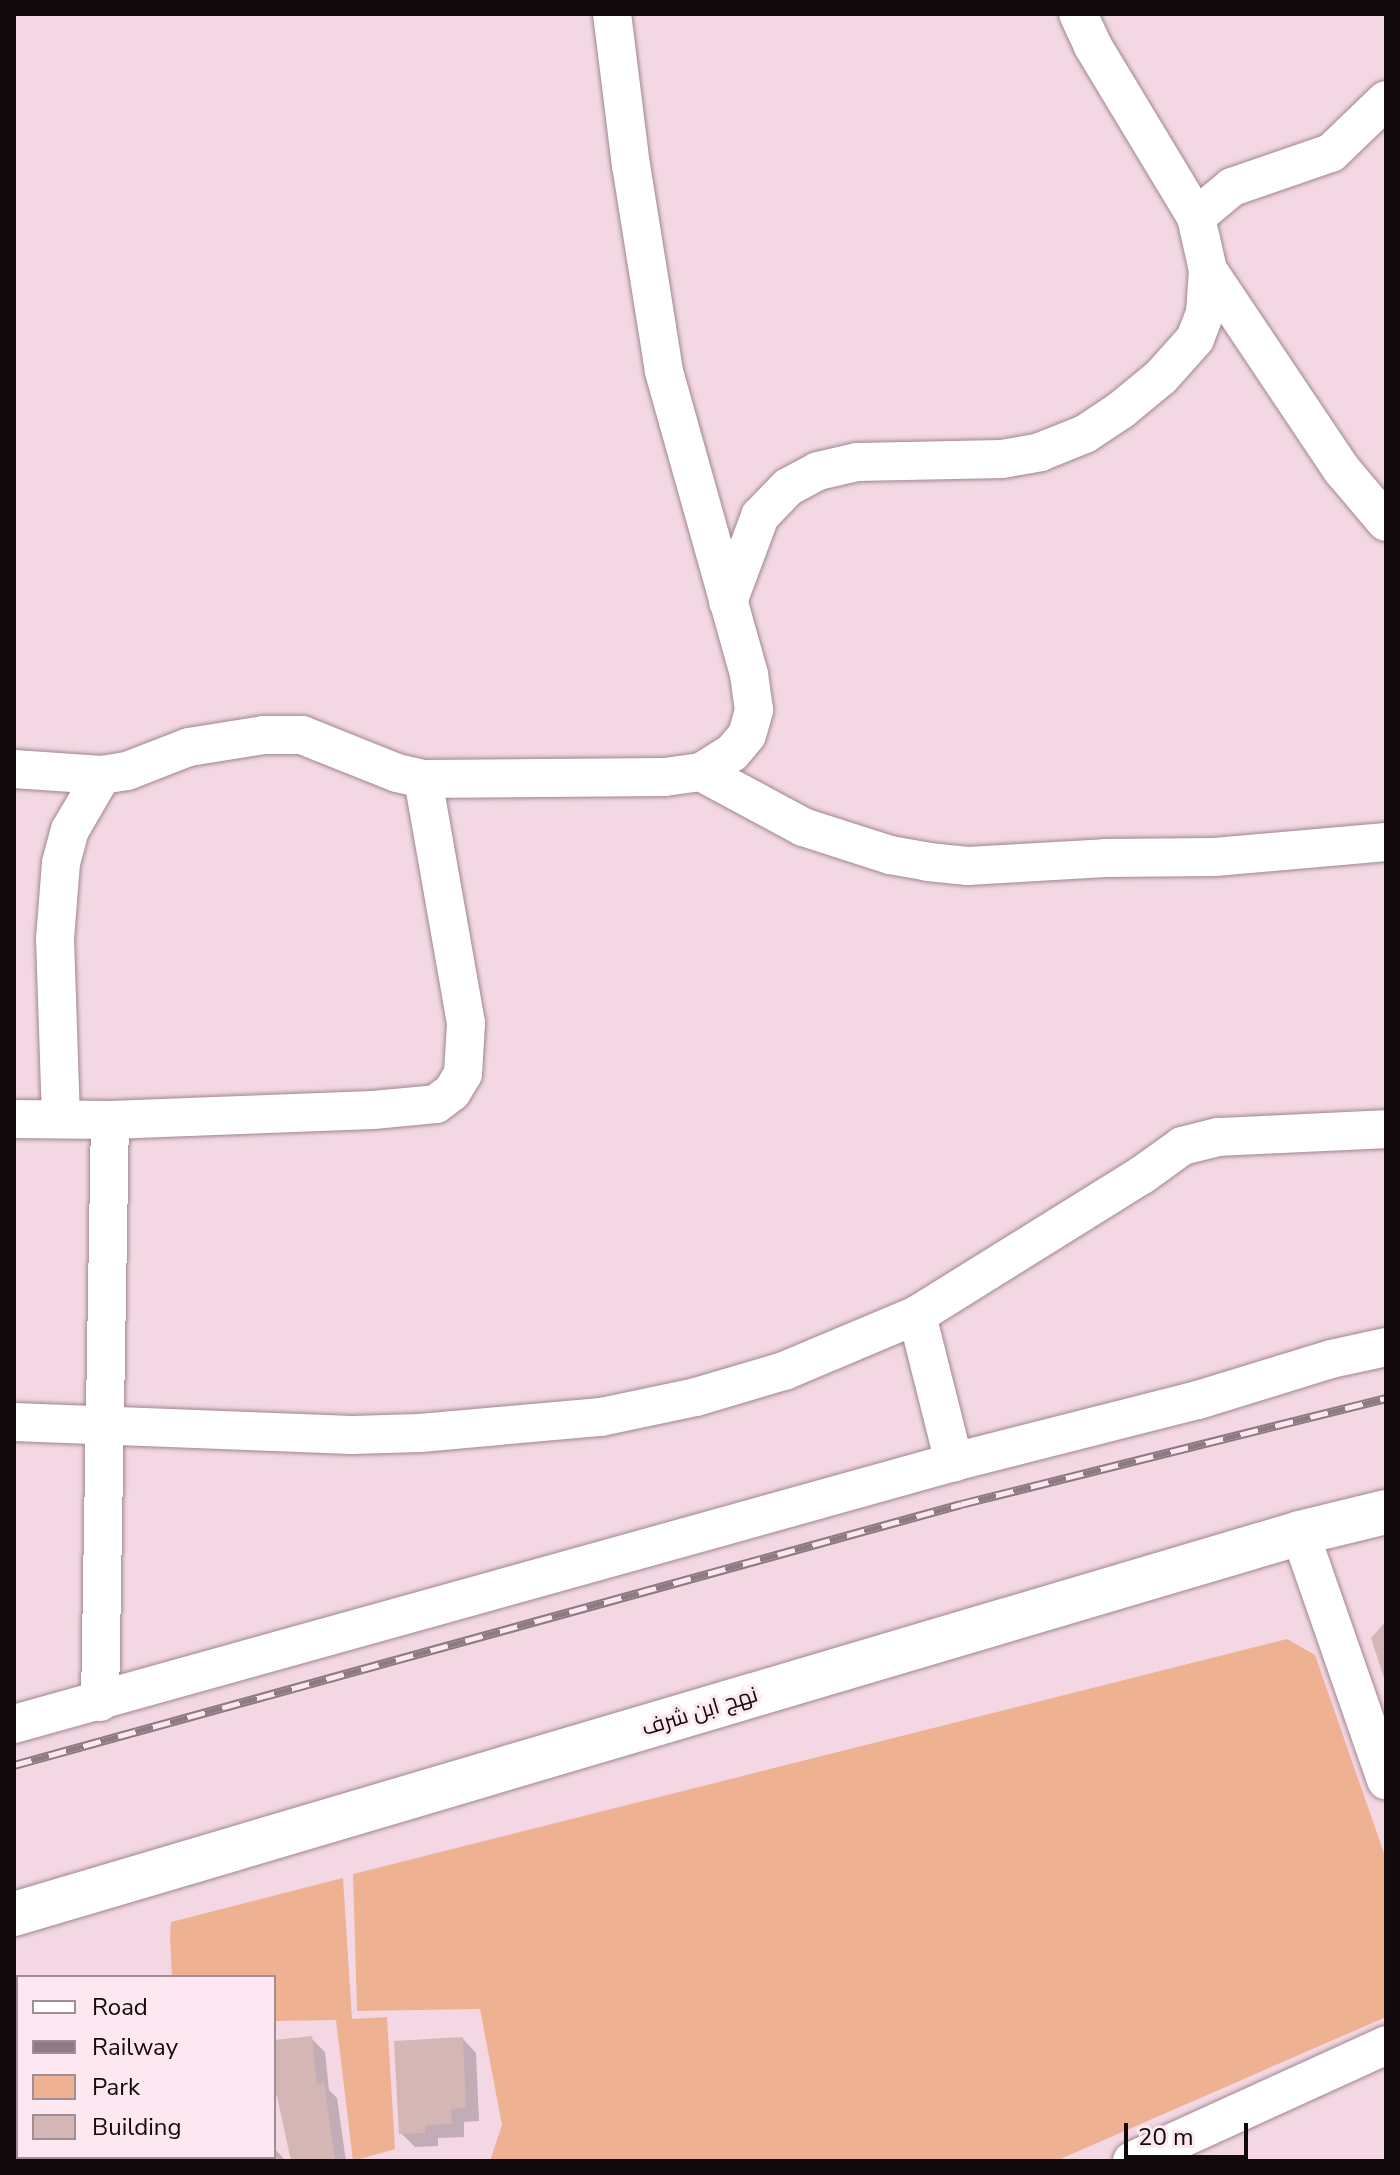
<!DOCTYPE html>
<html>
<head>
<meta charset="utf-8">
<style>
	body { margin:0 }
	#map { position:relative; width:1400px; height:2175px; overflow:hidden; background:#f3d8e3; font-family:"Nunito Sans",Cairo,sans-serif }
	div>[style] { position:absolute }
	.green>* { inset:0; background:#eeb192 }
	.shadow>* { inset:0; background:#0003 }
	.building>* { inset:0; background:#d4b6b5 }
	.roads { filter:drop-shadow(0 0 2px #9f8691) drop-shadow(0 0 2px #9f8691) }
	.minor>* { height:38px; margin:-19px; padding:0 19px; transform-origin:19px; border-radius:19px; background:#fff }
	.secondary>* { height:44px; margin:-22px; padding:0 22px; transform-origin:22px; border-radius:22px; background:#fff }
	.rail>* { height:9px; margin-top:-4.5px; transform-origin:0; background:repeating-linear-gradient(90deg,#fde7f0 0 18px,#8d7a82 0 36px); box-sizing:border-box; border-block:2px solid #8d7a82 }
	span { translate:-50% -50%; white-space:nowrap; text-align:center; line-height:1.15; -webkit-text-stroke:6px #fde7f0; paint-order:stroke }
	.street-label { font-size:22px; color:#12090d }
	.frame { position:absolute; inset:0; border:16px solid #12090d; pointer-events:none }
	.legend { position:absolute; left:16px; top:1975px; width:260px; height:184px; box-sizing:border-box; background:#fde7f0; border:2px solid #9f8e95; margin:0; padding:10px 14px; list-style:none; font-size:24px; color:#12090d }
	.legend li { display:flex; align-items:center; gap:16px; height:40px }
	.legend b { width:40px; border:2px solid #9f8e95 }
	.scale { position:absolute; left:1124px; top:2123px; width:124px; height:36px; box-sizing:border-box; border:4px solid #12090d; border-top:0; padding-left:10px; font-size:24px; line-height:28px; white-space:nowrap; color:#12090d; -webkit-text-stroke:6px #fde7f0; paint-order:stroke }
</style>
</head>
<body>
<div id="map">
	<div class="green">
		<i style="clip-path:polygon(1287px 1639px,1315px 1655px,1386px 1859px,1386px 2017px,1058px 2160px,490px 2161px,502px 2125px,480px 2009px,357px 2011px,353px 1874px)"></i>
		<i style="clip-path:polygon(343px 1878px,352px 2019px,387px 2017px,395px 2149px,353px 2161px,336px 2020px,274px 2021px,274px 1977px,172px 1977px,170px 1938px,171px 1922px)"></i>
	</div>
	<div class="shadow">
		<i style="clip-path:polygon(311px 2038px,325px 2052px,329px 2090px,337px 2098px,346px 2161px,293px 2161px,281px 2095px,274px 2096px,274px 2042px)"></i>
		<i style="clip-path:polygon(463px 2039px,476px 2053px,479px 2121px,464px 2122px,464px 2137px,438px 2138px,438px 2146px,415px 2147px,401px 2133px)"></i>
		<i style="clip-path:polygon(275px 2149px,286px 2161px,234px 2161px,233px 2157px,274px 2157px)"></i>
		<i style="clip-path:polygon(130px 2157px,218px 2157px,219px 2161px,131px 2161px)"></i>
	</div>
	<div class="building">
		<i style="clip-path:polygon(1386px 1621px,1386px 1681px,1385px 1681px,1371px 1638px)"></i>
		<i style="clip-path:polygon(312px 2036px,317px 2085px,324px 2082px,335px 2161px,291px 2161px,274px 2082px,274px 2040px)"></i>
		<i style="clip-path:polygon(463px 2037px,466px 2108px,451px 2109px,452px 2124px,425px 2125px,425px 2133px,399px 2134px,394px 2041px)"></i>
		<i style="clip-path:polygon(274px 2149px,278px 2161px,232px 2161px,231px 2157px,274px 2157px)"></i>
		<i style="clip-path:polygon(128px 2157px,183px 2157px,183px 2159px,129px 2161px)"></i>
	</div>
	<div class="roads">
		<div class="minor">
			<i style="left:1196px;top:217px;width:47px;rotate:-39.8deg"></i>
			<i style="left:1232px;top:187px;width:105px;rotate:-19deg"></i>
			<i style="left:1331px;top:153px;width:76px;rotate:-43.9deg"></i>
			<i style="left:1208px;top:270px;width:241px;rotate:56.2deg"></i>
			<i style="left:1342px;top:470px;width:68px;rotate:49.8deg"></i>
			<i style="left:728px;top:602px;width:92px;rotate:-69.6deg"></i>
			<i style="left:760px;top:516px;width:40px;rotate:-46deg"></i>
			<i style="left:788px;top:487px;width:34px;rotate:-28deg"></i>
			<i style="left:818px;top:471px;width:40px;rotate:-13deg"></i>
			<i style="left:857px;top:462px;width:145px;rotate:-1.2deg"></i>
			<i style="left:1002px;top:459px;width:39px;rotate:-10deg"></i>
			<i style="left:1040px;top:452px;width:48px;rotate:-21.8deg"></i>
			<i style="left:1085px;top:434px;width:43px;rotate:-33.7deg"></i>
			<i style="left:1121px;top:410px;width:52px;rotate:-39.5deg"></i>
			<i style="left:1161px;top:377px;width:51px;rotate:-48.2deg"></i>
			<i style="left:1195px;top:339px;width:28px;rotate:-69deg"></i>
			<i style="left:1205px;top:313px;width:43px;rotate:-86deg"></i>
			<i style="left:1208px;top:270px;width:54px;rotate:-102.8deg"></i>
			<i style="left:1196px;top:217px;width:200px;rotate:-121.1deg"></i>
			<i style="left:1093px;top:46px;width:35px;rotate:-115deg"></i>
			<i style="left:14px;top:769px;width:88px;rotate:3.9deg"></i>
			<i style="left:102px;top:775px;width:25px;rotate:-9deg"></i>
			<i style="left:127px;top:771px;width:66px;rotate:-21.2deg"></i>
			<i style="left:189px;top:747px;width:76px;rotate:-9.1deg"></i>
			<i style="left:264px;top:735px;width:38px"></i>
			<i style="left:302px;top:735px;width:102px;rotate:21.8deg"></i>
			<i style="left:397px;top:773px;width:27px;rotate:13deg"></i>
			<i style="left:423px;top:779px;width:242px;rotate:-0.5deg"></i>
			<i style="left:665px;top:777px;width:36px;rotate:-8deg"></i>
			<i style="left:701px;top:772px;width:36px;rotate:-32deg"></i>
			<i style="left:732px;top:753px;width:23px;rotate:-50deg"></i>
			<i style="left:747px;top:735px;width:26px;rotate:-74deg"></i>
			<i style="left:754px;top:710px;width:36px;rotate:-98deg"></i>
			<i style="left:749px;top:674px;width:315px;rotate:-105.7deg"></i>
			<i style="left:664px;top:371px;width:208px;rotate:-99.1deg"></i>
			<i style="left:631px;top:166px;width:153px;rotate:-97.1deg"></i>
			<i style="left:701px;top:772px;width:116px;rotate:28.3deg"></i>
			<i style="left:803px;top:827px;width:91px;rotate:17.8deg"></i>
			<i style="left:890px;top:855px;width:39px;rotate:10deg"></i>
			<i style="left:928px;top:862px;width:40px;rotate:5.7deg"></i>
			<i style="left:968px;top:866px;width:137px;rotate:-3.3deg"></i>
			<i style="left:1105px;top:858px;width:110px;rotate:-0.5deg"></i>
			<i style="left:1215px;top:857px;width:172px;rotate:-5deg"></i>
			<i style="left:14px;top:1119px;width:96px;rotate:0.6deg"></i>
			<i style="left:110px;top:1120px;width:263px;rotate:-2.2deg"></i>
			<i style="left:373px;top:1110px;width:63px;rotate:-5.4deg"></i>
			<i style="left:436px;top:1104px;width:20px;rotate:-37deg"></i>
			<i style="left:452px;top:1092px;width:21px;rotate:-59deg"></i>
			<i style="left:463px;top:1074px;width:51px;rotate:-86.6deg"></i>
			<i style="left:466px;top:1023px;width:248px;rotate:-100deg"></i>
			<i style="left:61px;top:1119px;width:180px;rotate:-91.9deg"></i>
			<i style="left:55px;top:939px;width:76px;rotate:-85.5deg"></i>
			<i style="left:61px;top:863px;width:34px;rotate:-75deg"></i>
			<i style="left:70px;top:830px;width:64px;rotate:-59.8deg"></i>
			<i style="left:917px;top:1315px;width:152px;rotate:75.9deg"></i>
			<i style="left:14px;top:1422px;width:338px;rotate:2.2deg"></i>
			<i style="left:352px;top:1435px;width:68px;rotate:-1.7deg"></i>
			<i style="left:420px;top:1433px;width:182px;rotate:-5.1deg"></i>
			<i style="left:601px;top:1417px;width:97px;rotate:-11.9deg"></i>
			<i style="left:696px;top:1397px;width:92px;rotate:-16.5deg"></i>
			<i style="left:784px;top:1371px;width:144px;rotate:-22.8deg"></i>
			<i style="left:917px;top:1315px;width:265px;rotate:-31.9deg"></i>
			<i style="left:1142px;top:1175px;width:49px;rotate:-35.9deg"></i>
			<i style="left:1182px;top:1146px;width:38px;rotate:-14deg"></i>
			<i style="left:1219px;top:1137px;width:167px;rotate:-2.7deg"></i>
			<i style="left:1300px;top:1533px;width:262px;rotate:70.8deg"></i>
			<i style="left:100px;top:1702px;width:582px;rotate:-89.02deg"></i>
			<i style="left:14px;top:1724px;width:976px;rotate:-15.57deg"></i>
			<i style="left:954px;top:1462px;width:252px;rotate:-14.3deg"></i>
			<i style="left:1198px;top:1400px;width:139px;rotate:-17.1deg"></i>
			<i style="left:1331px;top:1359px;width:56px;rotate:-12.3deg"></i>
			<i style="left:1132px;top:2161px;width:279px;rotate:-24.5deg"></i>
		</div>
		<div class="secondary">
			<i style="left:14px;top:1914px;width:1341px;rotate:-16.5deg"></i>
			<i style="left:1300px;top:1533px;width:89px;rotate:-13.7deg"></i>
		</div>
	</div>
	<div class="rail">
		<i style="left:14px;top:1765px;width:982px;rotate:-15.41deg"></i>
		<i style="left:961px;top:1504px;width:438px;rotate:-14deg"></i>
	</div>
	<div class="street-label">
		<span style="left:700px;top:1712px;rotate:-17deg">نهج ابن شرف</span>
	</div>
	<div class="frame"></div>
	<ul class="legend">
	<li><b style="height:10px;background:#fff"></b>Road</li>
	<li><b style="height:10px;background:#8d7a82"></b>Railway</li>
	<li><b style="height:22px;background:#eeb192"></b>Park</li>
	<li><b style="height:22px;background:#d4b6b5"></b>Building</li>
	</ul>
	<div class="scale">20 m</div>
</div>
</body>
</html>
